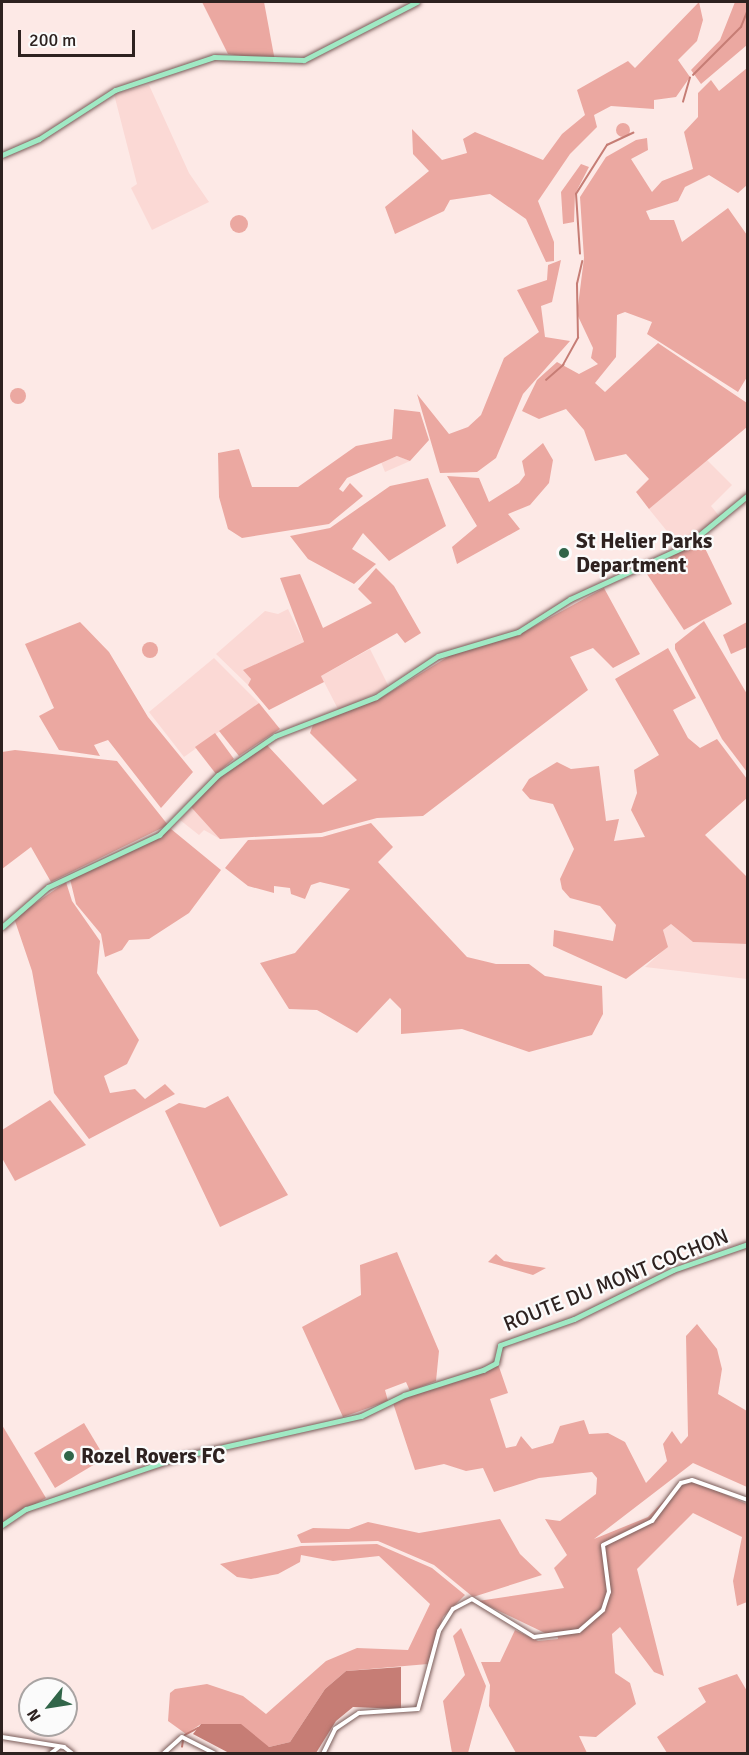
<!DOCTYPE html>
<html>
<head>
<meta charset="utf-8">
<style>
	body { margin:0 }
	#map { position:relative; width:749px; height:1755px; overflow:hidden; background:#fde9e6; font-family:Signika,sans-serif }
	div>[style] { position:absolute }
	.built>* { inset:0; background:#fbd9d5 }
	.green>* { inset:0; background:#eba8a1 }
	.round { border-radius:50% }
	.water>* { inset:0; background:#c67d75 }
	.stream>* { height:1.5px; margin:-0.75px; padding:0 0.75px; transform-origin:0.75px; border-radius:0.75px; background:#c67d75 }
	.roads { filter:drop-shadow(0 0 2px #795c59) drop-shadow(0 0 2px #795c59) }
	.minor>* { height:4px; margin:-2px; padding:0 2px; transform-origin:2px; border-radius:2px; background:#fff }
	.major>* { height:5px; margin:-2.5px; padding:0 2.5px; transform-origin:2.5px; border-radius:2.5px; background:#a0e9c4 }
	.dots>* { width:16px; height:16px; translate:-50% -50%; box-sizing:border-box; border:3px solid #fbfbfb; border-radius:50% }
	span { translate:-50% -50%; white-space:nowrap; text-align:center; line-height:1.15; -webkit-text-stroke:4.5px #fbfbfb; paint-order:stroke }
	.poi-label { font-size:21px; color:#2e2220; font-weight:700 }
	.left { translate:0 -50%; text-align:left }
	.street-label { font-size:21px; color:#2e2220 }
	.frame { position:absolute; inset:0; border:3px solid #2e2220; pointer-events:none }
	.north { position:absolute; left:18px; top:1677px; width:60px; height:60px; box-sizing:border-box; background:#fbfbfb; border:2px solid #a9a4a3; border-radius:50%; rotate:240deg; font-size:16px; font-weight:700; line-height:24px; text-align:center; color:#2e2220 }
	.north::after { content:''; display:block; margin:auto; width:21px; height:27px; background:#316549; clip-path:polygon(50% 0,100% 100%,50% 72%,0 100%) }
	.scale { position:absolute; left:18px; top:30px; width:117px; height:27px; box-sizing:border-box; border:3px solid #2e2220; border-top:0; padding-left:8px; font-size:18px; line-height:21px; white-space:nowrap; color:#2e2220; -webkit-text-stroke:4px #fbfbfb; paint-order:stroke }
</style>
</head>
<body>
<div id="map">
	<div class="built">
		<i style="clip-path:polygon(149px 85px,189px 173px,209px 202px,152px 230px,131px 188px,137px 184px,114px 94px)"></i>
		<i style="clip-path:polygon(398px 456px,410px 461px,385px 472px,381px 462px)"></i>
		<i style="clip-path:polygon(707px 460px,732px 485px,711px 506px,720px 517px,679px 546px,649px 509px)"></i>
		<i style="clip-path:polygon(288px 609px,304px 642px,244px 670px,251px 679px,248px 685px,216px 654px,265px 611px,278px 614px)"></i>
		<i style="clip-path:polygon(370px 649px,389px 687px,339px 711px,321px 676px)"></i>
		<i style="clip-path:polygon(214px 658px,259px 703px,184px 757px,149px 712px)"></i>
		<i style="clip-path:polygon(191px 807px,221px 835px,220px 839px,204px 830px,199px 835px,180px 820px)"></i>
		<i style="clip-path:polygon(671px 924px,693px 942px,747px 944px,747px 979px,645px 967px,667px 947px,663px 930px)"></i>
	</div>
	<div class="green">
		<i style="clip-path:polygon(202px 2px,264px 2px,275px 61px,228px 54px)"></i>
		<i style="clip-path:polygon(699px 2px,703px 20px,697px 41px,678px 60px,690px 77px,676px 97px,654px 100px,654px 109px,611px 106px,594px 115px,597px 127px,570px 154px,538px 201px,554px 242px,554px 261px,546px 262px,526px 219px,490px 194px,450px 200px,444px 211px,395px 234px,385px 207px,429px 171px,413px 154px,412px 129px,442px 160px,467px 153px,463px 139px,475px 132px,543px 160px,562px 134px,585px 115px,577px 90px,628px 61px,635px 68px)"></i>
		<i style="clip-path:polygon(735px 2px,747px 2px,747px 45px,701px 84px,691px 70px,720px 40px)"></i>
		<i style="clip-path:polygon(747px 68px,747px 185px,738px 193px,709px 175px,685px 187px,678px 201px,646px 211px,650px 220px,674px 220px,682px 242px,728px 208px,747px 235px,747px 377px,738px 392px,647px 334px,652px 322px,625px 312px,617px 315px,616px 357px,595px 383px,605px 392px,658px 343px,747px 403px,747px 427px,649px 509px,636px 492px,649px 479px,626px 454px,595px 461px,584px 430px,566px 409px,539px 419px,522px 411px,537px 380px,557px 362px,579px 374px,598px 364px,591px 358px,593px 348px,577px 314px,584px 258px,580px 197px,606px 157px,636px 140px,647px 138px,648px 150px,631px 159px,652px 192px,662px 181px,693px 169px,684px 132px,698px 117px,698px 93px,711px 80px,719px 91px)"></i>
		<i class="round" style="left:616px;top:123px;width:14px;height:14px"></i>
		<i style="clip-path:polygon(581px 164px,589px 167px,575px 194px,574px 222px,563px 224px,561px 192px)"></i>
		<i class="round" style="left:230px;top:215px;width:18px;height:18px"></i>
		<i style="clip-path:polygon(561px 260px,552px 302px,541px 306px,545px 337px,570px 341px,523px 394px,496px 458px,477px 472px,440px 473px,417px 394px,449px 434px,468px 427px,481px 415px,504px 358px,539px 332px,517px 290px,547px 280px,548px 265px)"></i>
		<i class="round" style="left:10px;top:388px;width:16px;height:16px"></i>
		<i style="clip-path:polygon(394px 409px,420px 412px,429px 440px,410px 461px,397px 456px,347px 478px,339px 489px,343px 492px,350px 483px,363px 496px,329px 524px,242px 538px,228px 529px,219px 497px,218px 453px,239px 449px,252px 487px,298px 487px,356px 446px,392px 439px)"></i>
		<i style="clip-path:polygon(543px 443px,553px 460px,549px 483px,530px 505px,508px 514px,520px 529px,457px 564px,452px 547px,477px 526px,447px 476px,479px 478px,489px 502px,519px 483px,525px 475px,522px 461px)"></i>
		<i style="clip-path:polygon(428px 478px,446px 526px,389px 561px,363px 533px,352px 549px,376px 564px,354px 584px,308px 559px,290px 536px,330px 528px,390px 486px)"></i>
		<i style="clip-path:polygon(701px 540px,732px 604px,684px 630px,645px 571px)"></i>
		<i style="clip-path:polygon(376px 568px,394px 586px,421px 633px,405px 643px,397px 633px,321px 676px,324px 682px,269px 710px,248px 685px,251px 679px,243px 670px,304px 642px,280px 578px,300px 574px,323px 628px,372px 603px,358px 589px)"></i>
		<i style="clip-path:polygon(604px 588px,640px 654px,613px 668px,593px 648px,570px 657px,588px 690px,423px 816px,377px 818px,321px 833px,220px 839px,191px 807px,215px 781px,267px 745px,323px 805px,357px 780px,310px 733px,313px 725px,379px 699px,454px 653px,522px 633px)"></i>
		<i style="clip-path:polygon(704px 621px,747px 694px,747px 772px,722px 739px,675px 649px,675px 644px)"></i>
		<i style="clip-path:polygon(80px 622px,109px 652px,148px 717px,193px 772px,161px 808px,108px 740px,94px 745px,100px 756px,59px 750px,39px 716px,54px 708px,25px 644px)"></i>
		<i style="clip-path:polygon(747px 622px,747px 647px,731px 654px,723px 635px)"></i>
		<i class="round" style="left:142px;top:642px;width:16px;height:16px"></i>
		<i style="clip-path:polygon(668px 648px,696px 698px,673px 710px,688px 738px,700px 748px,717px 739px,747px 779px,747px 798px,705px 835px,747px 877px,747px 944px,693px 942px,671px 924px,663px 930px,668px 947px,626px 979px,553px 946px,554px 930px,613px 941px,616px 925px,600px 906px,570px 898px,562px 889px,560px 879px,574px 849px,553px 804px,530px 799px,522px 790px,529px 779px,557px 762px,571px 769px,599px 766px,606px 821px,619px 819px,614px 841px,645px 837px,631px 810px,637px 793px,634px 770px,659px 755px,615px 679px)"></i>
		<i style="clip-path:polygon(259px 703px,280px 729px,239px 756px,219px 731px)"></i>
		<i style="clip-path:polygon(215px 733px,234px 759px,216px 774px,195px 747px)"></i>
		<i style="clip-path:polygon(15px 750px,117px 761px,168px 825px,51px 882px,31px 847px,2px 869px,2px 752px)"></i>
		<i style="clip-path:polygon(371px 823px,393px 847px,378px 862px,467px 957px,496px 964px,529px 964px,545px 976px,602px 986px,603px 1014px,592px 1035px,529px 1052px,462px 1029px,401px 1034px,401px 1009px,390px 998px,357px 1033px,317px 1010px,289px 1009px,260px 963px,295px 953px,350px 889px,320px 882px,311px 885px,305px 899px,291px 894px,290px 888px,274px 886px,274px 893px,248px 886px,225px 868px,248px 840px,322px 837px)"></i>
		<i style="clip-path:polygon(171px 829px,221px 870px,189px 913px,149px 939px,129px 940px,122px 950px,105px 957px,101px 934px,76px 904px,70px 879px)"></i>
		<i style="clip-path:polygon(66px 882px,72px 901px,100px 941px,97px 973px,139px 1040px,127px 1064px,104px 1076px,110px 1093px,135px 1089px,145px 1099px,165px 1084px,175px 1094px,89px 1139px,54px 1093px,32px 971px,14px 918px)"></i>
		<i style="clip-path:polygon(228px 1096px,288px 1195px,220px 1227px,165px 1111px,179px 1103px,205px 1108px)"></i>
		<i style="clip-path:polygon(50px 1100px,86px 1145px,15px 1181px,2px 1158px,2px 1130px)"></i>
		<i style="clip-path:polygon(397px 1252px,439px 1351px,436px 1381px,410px 1391px,406px 1382px,385px 1390px,388px 1401px,343px 1417px,302px 1327px,361px 1295px,360px 1265px)"></i>
		<i style="clip-path:polygon(496px 1254px,504px 1261px,546px 1268px,533px 1275px,488px 1262px)"></i>
		<i style="clip-path:polygon(697px 1324px,717px 1349px,722px 1369px,718px 1394px,747px 1411px,747px 1487px,693px 1463px,594px 1539px,648px 1517px,681px 1483px,692px 1480px,747px 1504px,747px 1602px,737px 1606px,733px 1581px,742px 1537px,693px 1513px,637px 1569px,664px 1676px,654px 1672px,620px 1627px,612px 1634px,615px 1673px,630px 1683px,636px 1704px,596px 1737px,579px 1736px,587px 1753px,516px 1753px,489px 1706px,490px 1685px,481px 1662px,500px 1662px,515px 1630px,538px 1641px,558px 1639px,557px 1632px,547px 1634px,478px 1601px,564px 1588px,554px 1568px,567px 1555px,545px 1519px,560px 1521px,596px 1494px,597px 1478px,592px 1472px,539px 1478px,494px 1492px,483px 1468px,466px 1471px,444px 1464px,415px 1470px,393px 1403px,498px 1364px,508px 1393px,490px 1399px,506px 1448px,516px 1446px,521px 1436px,532px 1449px,553px 1443px,560px 1426px,584px 1420px,589px 1434px,608px 1433px,625px 1442px,646px 1483px,667px 1461px,663px 1444px,672px 1431px,681px 1444px,688px 1436px,686px 1336px)"></i>
		<i style="clip-path:polygon(84px 1423px,105px 1458px,55px 1488px,34px 1453px)"></i>
		<i style="clip-path:polygon(2px 1425px,46px 1498px,2px 1523px)"></i>
		<i style="clip-path:polygon(500px 1519px,520px 1554px,542px 1575px,473px 1597px,434px 1565px,378px 1541px,301px 1543px,297px 1535px,313px 1528px,349px 1529px,368px 1522px,419px 1533px)"></i>
		<i style="clip-path:polygon(377px 1544px,432px 1568px,465px 1595px,443px 1617px,428px 1664px,346px 1671px,325px 1689px,290px 1742px,269px 1747px,201px 1724px,186px 1734px,168px 1721px,170px 1693px,175px 1689px,207px 1684px,243px 1696px,266px 1714px,326px 1661px,357px 1648px,408px 1650px,430px 1604px,379px 1556px,333px 1561px,301px 1555px,300px 1562px,278px 1574px,251px 1579px,237px 1577px,220px 1564px,301px 1546px)"></i>
		<i style="clip-path:polygon(461px 1628px,486px 1686px,468px 1753px,452px 1753px,443px 1701px,465px 1675px,453px 1636px)"></i>
		<i style="clip-path:polygon(737px 1674px,747px 1691px,747px 1753px,667px 1753px,657px 1737px,706px 1702px,698px 1688px)"></i>
	</div>
	<div class="water">
		<i style="clip-path:polygon(401px 1667px,401px 1709px,353px 1707px,336px 1721px,316px 1753px,229px 1753px,193px 1734px,201px 1724px,241px 1724px,269px 1747px,290px 1742px,325px 1689px,346px 1671px)"></i>
	</div>
	<div class="stream">
		<i style="left:693px;top:75px;width:68px;rotate:-45deg"></i>
		<i style="left:741px;top:27px;width:18px;rotate:-68deg"></i>
		<i style="left:683px;top:102px;width:25px;rotate:-74deg"></i>
		<i style="left:580px;top:254px;width:60px;rotate:-93.8deg"></i>
		<i style="left:576px;top:194px;width:58px;rotate:-57.7deg"></i>
		<i style="left:607px;top:145px;width:29px;rotate:-25deg"></i>
		<i style="left:546px;top:380px;width:23px;rotate:-41deg"></i>
		<i style="left:563px;top:365px;width:31px;rotate:-61deg"></i>
		<i style="left:578px;top:338px;width:54px;rotate:-91.1deg"></i>
		<i style="left:577px;top:284px;width:23px;rotate:-77deg"></i>
		<i style="left:185px;top:1735px;width:15px;rotate:-28deg"></i>
		<i style="left:182px;top:1747px;width:6px;rotate:-81deg"></i>
	</div>
	<div class="roads">
		<div class="minor">
			<i style="left:2px;top:1737px;width:63px;rotate:9.2deg"></i>
			<i style="left:64px;top:1747px;width:11px;rotate:38deg"></i>
			<i style="left:50px;top:1754px;width:11px;rotate:-38deg"></i>
			<i style="left:163px;top:1754px;width:25px;rotate:-42deg"></i>
			<i style="left:182px;top:1737px;width:37px;rotate:27deg"></i>
			<i style="left:323px;top:1754px;width:28px;rotate:-64deg"></i>
			<i style="left:335px;top:1729px;width:29px;rotate:-34deg"></i>
			<i style="left:359px;top:1713px;width:59px;rotate:-3.9deg"></i>
			<i style="left:418px;top:1709px;width:81px;rotate:-74.9deg"></i>
			<i style="left:439px;top:1631px;width:26px;rotate:-58deg"></i>
			<i style="left:453px;top:1609px;width:21px;rotate:-28deg"></i>
			<i style="left:472px;top:1599px;width:73px;rotate:31.5deg"></i>
			<i style="left:534px;top:1637px;width:45px;rotate:-7.6deg"></i>
			<i style="left:579px;top:1631px;width:32px;rotate:-41deg"></i>
			<i style="left:603px;top:1610px;width:19px;rotate:-72deg"></i>
			<i style="left:609px;top:1592px;width:47px;rotate:-97.3deg"></i>
			<i style="left:603px;top:1545px;width:55px;rotate:-26.1deg"></i>
			<i style="left:652px;top:1521px;width:48px;rotate:-52.7deg"></i>
			<i style="left:681px;top:1483px;width:11px;rotate:-15deg"></i>
			<i style="left:692px;top:1480px;width:59px;rotate:19.7deg"></i>
		</div>
		<div class="major">
			<i style="left:2px;top:155px;width:40px;rotate:-23.4deg"></i>
			<i style="left:39px;top:139px;width:90px;rotate:-32.8deg"></i>
			<i style="left:115px;top:90px;width:104px;rotate:-18.4deg"></i>
			<i style="left:214px;top:57px;width:90px;rotate:1.9deg"></i>
			<i style="left:304px;top:60px;width:127px;rotate:-27.2deg"></i>
			<i style="left:2px;top:927px;width:61px;rotate:-41deg"></i>
			<i style="left:48px;top:887px;width:123px;rotate:-25.1deg"></i>
			<i style="left:159px;top:835px;width:84px;rotate:-45.5deg"></i>
			<i style="left:218px;top:775px;width:69px;rotate:-34.4deg"></i>
			<i style="left:275px;top:736px;width:108px;rotate:-21.1deg"></i>
			<i style="left:376px;top:697px;width:74px;rotate:-33.5deg"></i>
			<i style="left:438px;top:656px;width:84px;rotate:-16.7deg"></i>
			<i style="left:518px;top:632px;width:62px;rotate:-32.4deg"></i>
			<i style="left:570px;top:599px;width:128px;rotate:-24.6deg"></i>
			<i style="left:686px;top:546px;width:80px;rotate:-39.4deg"></i>
			<i style="left:2px;top:1525px;width:29px;rotate:-34deg"></i>
			<i style="left:26px;top:1509px;width:162px;rotate:-18.8deg"></i>
			<i style="left:179px;top:1457px;width:187px;rotate:-12.7deg"></i>
			<i style="left:361px;top:1416px;width:48px;rotate:-26deg"></i>
			<i style="left:404px;top:1395px;width:83px;rotate:-17.6deg"></i>
			<i style="left:483px;top:1370px;width:15px;rotate:-28deg"></i>
			<i style="left:496px;top:1363px;width:18px;rotate:-77deg"></i>
			<i style="left:500px;top:1345px;width:78px;rotate:-19.4deg"></i>
			<i style="left:574px;top:1319px;width:110px;rotate:-26.3deg"></i>
			<i style="left:673px;top:1270px;width:79px;rotate:-19.1deg"></i>
		</div>
	</div>
	<div class="dots">
		<i style="left:564px;top:553px;background:#316549"></i>
		<i style="left:69px;top:1456px;background:#316549"></i>
	</div>
	<div class="poi-label">
		<span class="left" style="left:576px;top:553px">St Helier Parks<br>Department</span>
		<span class="left" style="left:81px;top:1456px">Rozel Rovers FC</span>
	</div>
	<div class="street-label">
		<span style="left:616px;top:1280px;rotate:-22deg">ROUTE DU MONT COCHON</span>
	</div>
	<div class="frame"></div>
	<div class="north">N</div>
	<div class="scale">200 m</div>
</div>
</body>
</html>
